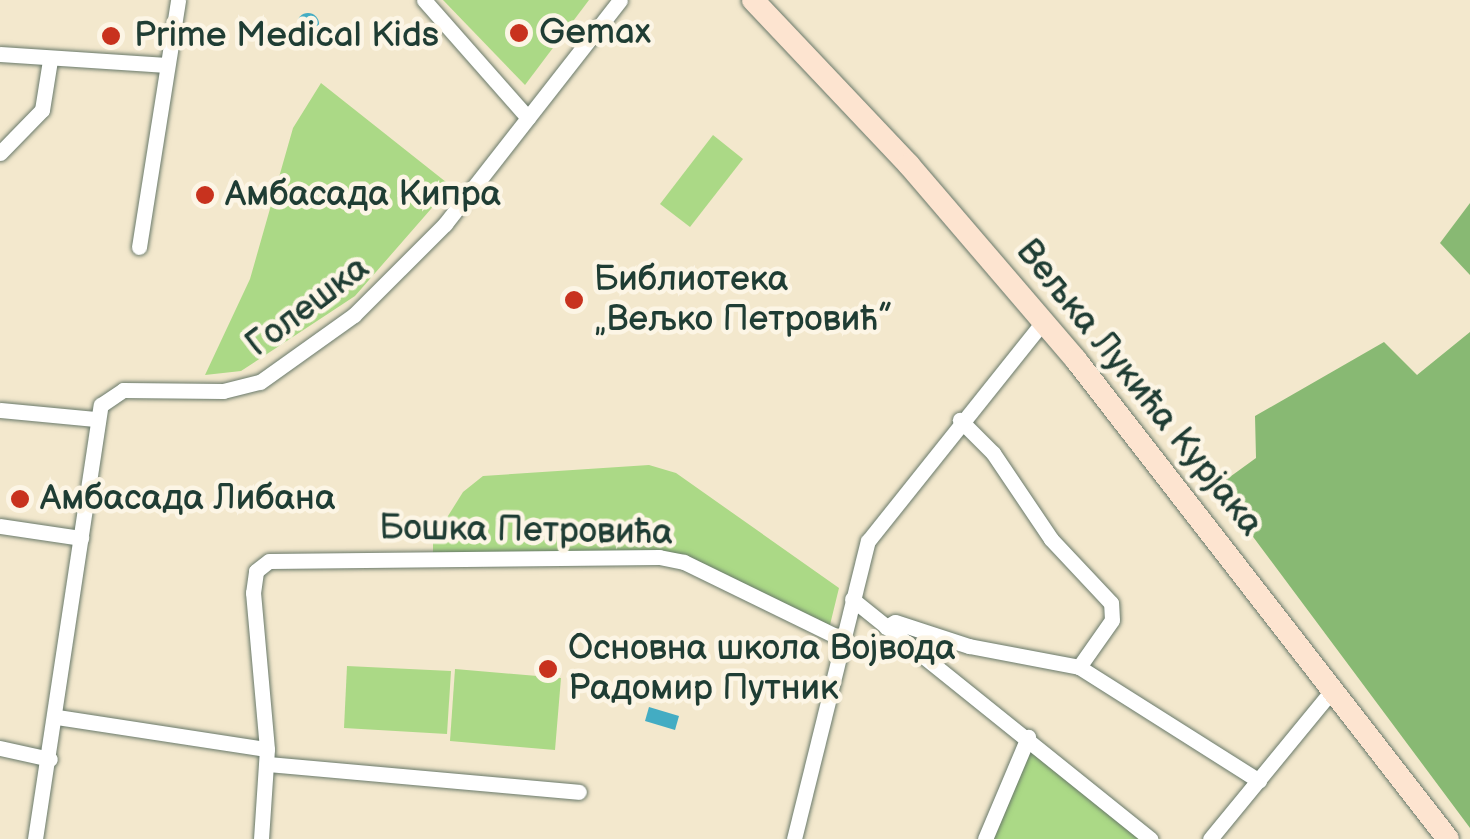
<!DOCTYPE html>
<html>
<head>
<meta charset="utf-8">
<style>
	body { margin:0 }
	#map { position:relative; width:1470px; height:839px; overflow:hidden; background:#f3e8cd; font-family:"Balsamiq Sans",sans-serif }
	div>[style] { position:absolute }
	.green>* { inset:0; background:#abd986 }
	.forest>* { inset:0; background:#88b973 }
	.water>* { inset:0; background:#43acc3 }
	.round { border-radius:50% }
	.roads { filter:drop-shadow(0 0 2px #69796a) drop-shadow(0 0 2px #69796a) }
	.street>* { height:15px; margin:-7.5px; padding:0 7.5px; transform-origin:7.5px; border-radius:7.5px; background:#fff }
	.secondary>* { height:22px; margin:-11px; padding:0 11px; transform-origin:11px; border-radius:11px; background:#fde4d0 }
	.dots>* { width:28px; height:28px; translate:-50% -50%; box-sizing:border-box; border:5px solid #fcf5e5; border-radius:50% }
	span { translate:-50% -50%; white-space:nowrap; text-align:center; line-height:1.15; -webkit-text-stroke:9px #fcf5e5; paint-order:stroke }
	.poi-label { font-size:35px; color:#1f3d34 }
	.left { translate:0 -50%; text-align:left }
	.street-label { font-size:35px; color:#1f3d34 }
</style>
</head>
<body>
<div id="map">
	<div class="green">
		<i style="clip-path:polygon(443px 0,589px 0,525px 85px)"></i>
		<i style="clip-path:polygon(321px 83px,451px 186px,355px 296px,241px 371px,205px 375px,250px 279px,293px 128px)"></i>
		<i style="clip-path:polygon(713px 135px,743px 159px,690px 227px,660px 204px)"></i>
		<i style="clip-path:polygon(649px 465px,676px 473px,839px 588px,828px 633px,684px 562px,433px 557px,433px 540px,463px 492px,483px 476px)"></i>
		<i style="clip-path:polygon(347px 666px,451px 671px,447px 734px,344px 728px)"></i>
		<i style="clip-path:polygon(455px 669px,561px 678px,555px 750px,450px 741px)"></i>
		<i style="clip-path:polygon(1028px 737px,1151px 839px,985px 839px)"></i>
	</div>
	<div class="forest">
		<i style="clip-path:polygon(1470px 203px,1470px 275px,1440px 243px)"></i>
		<i style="clip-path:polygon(1470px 332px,1470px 828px,1216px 487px,1256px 458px,1255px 416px,1384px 342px,1417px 375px)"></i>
	</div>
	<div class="water">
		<i class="round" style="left:297px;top:13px;width:22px;height:22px"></i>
		<i style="clip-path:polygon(649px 707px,679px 716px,675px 730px,645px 721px)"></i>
	</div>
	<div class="roads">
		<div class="street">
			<i style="left:424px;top:0;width:157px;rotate:48.6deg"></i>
			<i style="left:0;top:54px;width:167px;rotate:3.8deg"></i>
			<i style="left:0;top:153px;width:60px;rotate:-45.7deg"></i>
			<i style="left:42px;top:110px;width:51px;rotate:-80.9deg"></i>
			<i style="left:139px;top:247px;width:250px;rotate:-81deg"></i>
			<i style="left:0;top:410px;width:96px;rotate:5.4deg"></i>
			<i style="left:0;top:526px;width:82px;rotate:8.4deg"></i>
			<i style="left:852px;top:599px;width:383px;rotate:38.8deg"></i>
			<i style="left:886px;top:627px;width:10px;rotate:-29deg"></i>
			<i style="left:895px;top:622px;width:78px;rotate:18deg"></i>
			<i style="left:969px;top:646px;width:112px;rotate:10.8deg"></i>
			<i style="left:1079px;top:667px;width:57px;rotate:-54.9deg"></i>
			<i style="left:1112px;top:620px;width:17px;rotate:-93deg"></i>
			<i style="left:1111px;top:603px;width:88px;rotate:-133.2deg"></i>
			<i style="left:1051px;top:539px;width:104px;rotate:-124deg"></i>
			<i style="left:993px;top:453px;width:47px;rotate:-135deg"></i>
			<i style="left:1079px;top:667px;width:213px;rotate:32.3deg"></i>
			<i style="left:57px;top:717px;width:212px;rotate:8.7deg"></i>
			<i style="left:0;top:748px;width:51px;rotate:12.4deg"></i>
			<i style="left:267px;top:764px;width:313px;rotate:5.1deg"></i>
			<i style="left:35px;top:839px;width:439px;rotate:-81.4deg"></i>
			<i style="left:101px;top:405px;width:27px;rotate:-34deg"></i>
			<i style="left:123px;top:390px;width:100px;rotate:0.6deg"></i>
			<i style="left:223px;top:391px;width:38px;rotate:-14deg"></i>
			<i style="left:260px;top:382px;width:115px;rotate:-35.5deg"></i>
			<i style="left:354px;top:315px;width:129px;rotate:-45deg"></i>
			<i style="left:445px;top:224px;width:284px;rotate:-52deg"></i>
			<i style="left:261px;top:839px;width:90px;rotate:-86.2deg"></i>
			<i style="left:267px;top:749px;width:157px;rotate:-95.1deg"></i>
			<i style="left:253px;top:593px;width:22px;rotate:-82deg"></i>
			<i style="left:256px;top:571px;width:16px;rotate:-38deg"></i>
			<i style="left:269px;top:561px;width:390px;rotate:-0.6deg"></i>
			<i style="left:659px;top:557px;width:25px;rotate:11deg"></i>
			<i style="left:684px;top:562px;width:176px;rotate:26deg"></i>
			<i style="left:794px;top:839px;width:307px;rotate:-76.1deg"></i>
			<i style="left:868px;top:541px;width:280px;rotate:-51.4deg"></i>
			<i style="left:985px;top:839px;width:111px;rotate:-67.1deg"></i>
			<i style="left:1210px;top:839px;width:194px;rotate:-50.6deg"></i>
		</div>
		<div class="secondary">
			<i style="left:753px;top:0;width:227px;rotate:46.6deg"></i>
			<i style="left:909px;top:165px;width:257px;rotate:49.4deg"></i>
			<i style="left:1076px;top:360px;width:606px;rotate:52.17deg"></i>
		</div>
	</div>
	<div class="dots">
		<i style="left:519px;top:33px;background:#c8321e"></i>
		<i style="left:111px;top:36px;background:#c8321e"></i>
		<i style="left:205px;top:195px;background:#c8321e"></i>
		<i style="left:574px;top:300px;background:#c8321e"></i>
		<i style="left:20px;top:499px;background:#c8321e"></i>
		<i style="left:548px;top:669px;background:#c8321e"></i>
	</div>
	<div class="poi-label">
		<span class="left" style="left:539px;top:33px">Gemax</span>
		<span class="left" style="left:134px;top:36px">Prime Medical Kids</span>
		<span class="left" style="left:225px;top:195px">Амбасада Кипра</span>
		<span class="left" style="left:594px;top:300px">Библиотека<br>„Вељко Петровић”</span>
		<span class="left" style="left:40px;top:499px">Амбасада Либана</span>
		<span class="left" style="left:568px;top:669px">Основна школа Војвода<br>Радомир Путник</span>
	</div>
	<div class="street-label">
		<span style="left:308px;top:307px;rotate:-37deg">Голешка</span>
		<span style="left:1139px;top:388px;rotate:51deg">Вељка Лукића Курјака</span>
		<span style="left:526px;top:531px;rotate:1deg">Бошка Петровића</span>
	</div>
</div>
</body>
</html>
